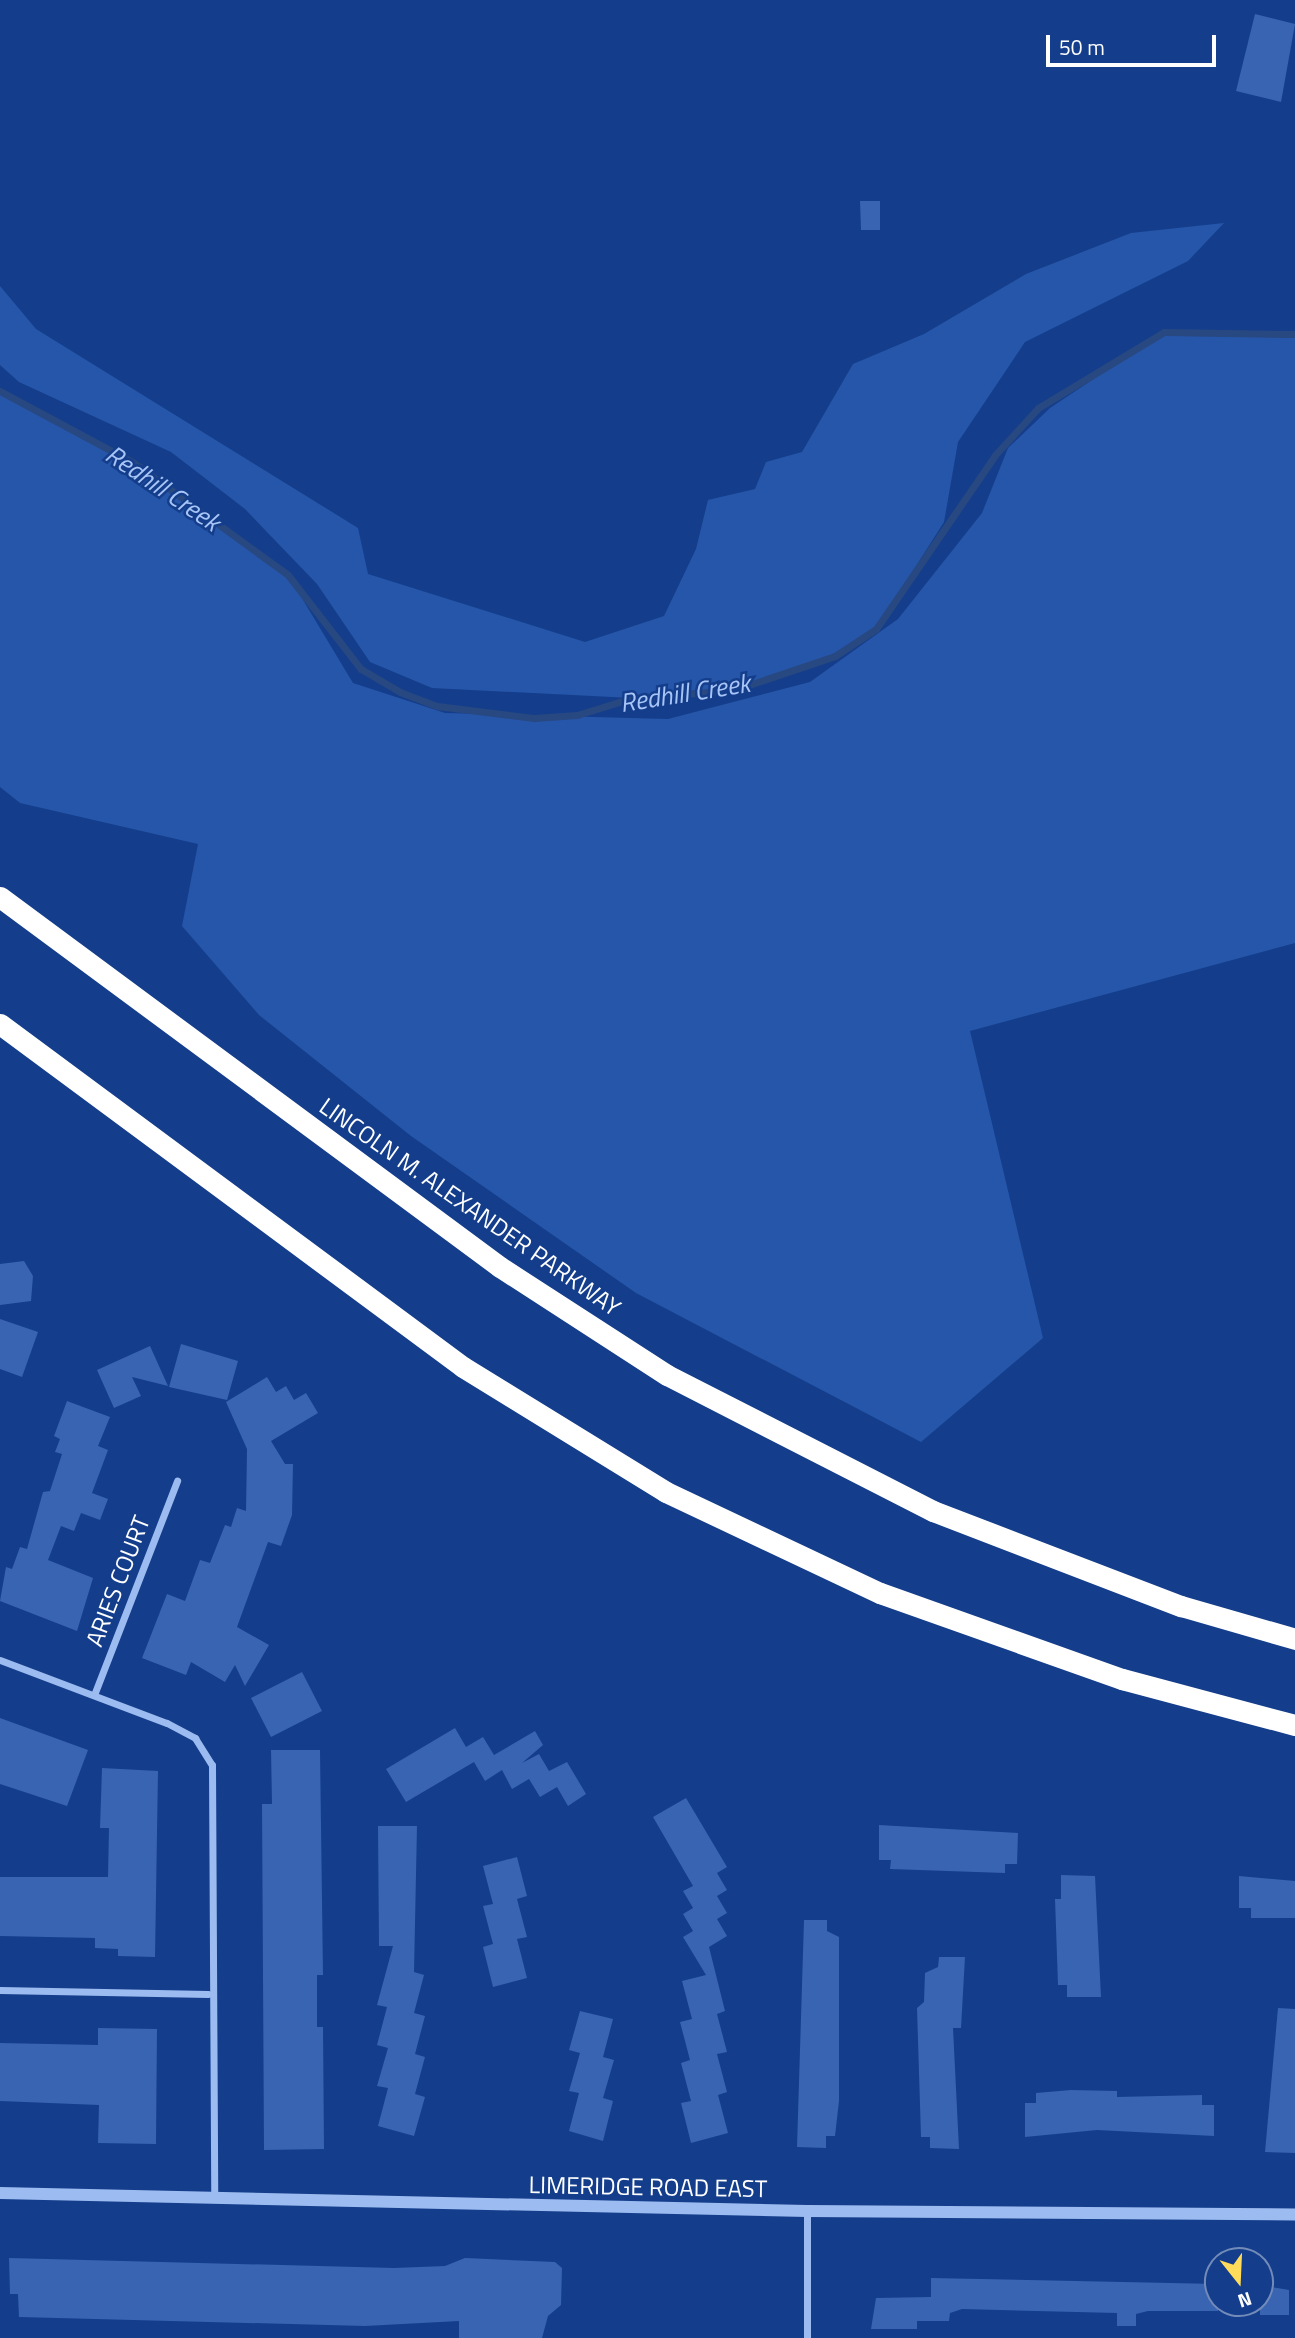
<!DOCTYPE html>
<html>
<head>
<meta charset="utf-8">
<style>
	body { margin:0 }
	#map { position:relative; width:1295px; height:2338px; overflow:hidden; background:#143e8b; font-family:"Titillium Web",sans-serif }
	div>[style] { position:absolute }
	.green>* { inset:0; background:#2656aa }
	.stream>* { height:7px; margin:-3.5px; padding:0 3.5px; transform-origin:3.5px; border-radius:3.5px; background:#284881 }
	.building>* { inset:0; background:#3864b2 }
	.minor>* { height:7px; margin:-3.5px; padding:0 3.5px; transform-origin:3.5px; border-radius:3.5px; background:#9cbbf0 }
	.tertiary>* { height:12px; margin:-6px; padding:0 6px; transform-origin:6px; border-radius:6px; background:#9cbbf0 }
	.motorway>* { height:21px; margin:-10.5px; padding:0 10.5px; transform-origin:10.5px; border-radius:10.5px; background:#fff }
	span { translate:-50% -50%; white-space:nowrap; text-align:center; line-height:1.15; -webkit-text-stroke:5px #143e8b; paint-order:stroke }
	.street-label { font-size:24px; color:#fff }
	.water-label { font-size:26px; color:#a8c5f7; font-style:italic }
	.north { position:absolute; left:1204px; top:2247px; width:70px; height:70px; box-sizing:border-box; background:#143e8b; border:2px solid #728bb9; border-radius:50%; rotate:162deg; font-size:19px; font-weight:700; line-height:28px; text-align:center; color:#fff }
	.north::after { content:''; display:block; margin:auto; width:24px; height:32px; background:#ffdd5b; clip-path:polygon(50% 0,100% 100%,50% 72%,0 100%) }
	.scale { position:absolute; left:1046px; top:35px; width:170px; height:32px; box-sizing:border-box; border:4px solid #fff; border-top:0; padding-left:9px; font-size:21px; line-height:24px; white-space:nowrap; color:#fff; -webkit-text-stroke:5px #143e8b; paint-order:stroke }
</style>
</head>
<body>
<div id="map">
	<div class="green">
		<i style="clip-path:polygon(1224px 223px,1188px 261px,1025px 342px,958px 442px,944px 522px,876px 629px,835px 656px,734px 690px,632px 698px,432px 688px,370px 662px,317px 584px,245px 509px,171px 452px,19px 382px,0 365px,0 286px,36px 329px,358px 528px,368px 574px,585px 642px,664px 616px,696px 549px,708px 500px,755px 489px,766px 462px,802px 452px,853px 364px,924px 334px,1026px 274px,1131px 233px)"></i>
		<i style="clip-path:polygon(1164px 332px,1295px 334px,1295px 943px,970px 1031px,1043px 1338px,921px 1442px,636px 1293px,411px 1136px,259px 1015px,182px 926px,198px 844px,20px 803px,0 787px,0 391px,134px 463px,288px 575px,353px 683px,445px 713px,668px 719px,810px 682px,898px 619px,982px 513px,1008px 448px,1050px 408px)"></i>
	</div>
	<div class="stream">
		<i style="left:0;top:391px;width:152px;rotate:28.2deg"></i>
		<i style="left:134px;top:463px;width:190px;rotate:36deg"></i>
		<i style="left:288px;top:575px;width:119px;rotate:52.2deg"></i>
		<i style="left:361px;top:669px;width:45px;rotate:30.5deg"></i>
		<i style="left:400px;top:692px;width:40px;rotate:21deg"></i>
		<i style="left:437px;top:706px;width:98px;rotate:7.1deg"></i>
		<i style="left:534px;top:718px;width:43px;rotate:-4deg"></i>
		<i style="left:577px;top:715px;width:58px;rotate:-17.2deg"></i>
		<i style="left:632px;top:698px;width:102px;rotate:-4.5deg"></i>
		<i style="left:734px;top:690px;width:107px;rotate:-18.6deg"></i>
		<i style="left:835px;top:656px;width:49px;rotate:-33.4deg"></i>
		<i style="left:876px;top:629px;width:211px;rotate:-55.6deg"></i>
		<i style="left:995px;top:455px;width:64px;rotate:-47.5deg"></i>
		<i style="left:1038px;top:408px;width:147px;rotate:-31.1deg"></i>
		<i style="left:1164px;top:332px;width:131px;rotate:0.9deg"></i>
	</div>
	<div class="building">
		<i style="clip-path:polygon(1255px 14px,1295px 24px,1281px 102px,1236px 91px)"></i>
		<i style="clip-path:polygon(860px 201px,880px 201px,880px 230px,861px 230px)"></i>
		<i style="clip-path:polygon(24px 1261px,33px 1276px,31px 1301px,0 1305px,0 1264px)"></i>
		<i style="clip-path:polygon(0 1319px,38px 1332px,22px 1377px,0 1369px)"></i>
		<i style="clip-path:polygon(181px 1344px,238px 1361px,227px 1400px,169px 1387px)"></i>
		<i style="clip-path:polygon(150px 1346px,168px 1386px,132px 1377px,141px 1396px,114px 1408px,97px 1370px)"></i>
		<i style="clip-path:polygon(267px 1377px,276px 1392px,286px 1386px,294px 1400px,306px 1393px,318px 1413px,271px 1441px,285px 1464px,293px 1464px,292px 1515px,281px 1546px,268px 1542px,237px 1627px,269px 1645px,245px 1686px,235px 1665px,225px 1682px,191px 1662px,186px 1675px,142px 1658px,167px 1594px,185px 1601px,200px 1560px,210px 1563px,225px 1525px,231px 1527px,237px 1508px,246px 1511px,247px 1449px,226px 1402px)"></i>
		<i style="clip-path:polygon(67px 1401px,110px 1417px,98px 1446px,108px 1450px,92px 1493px,108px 1499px,100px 1520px,81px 1513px,74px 1531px,61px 1526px,48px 1560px,93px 1578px,77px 1631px,0 1601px,6px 1567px,12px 1569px,20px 1547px,27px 1549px,43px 1492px,50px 1491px,62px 1454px,55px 1452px,60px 1439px,54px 1436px)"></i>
		<i style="clip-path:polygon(302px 1672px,322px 1711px,271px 1737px,251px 1698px)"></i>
		<i style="clip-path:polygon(0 1718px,88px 1750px,67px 1806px,0 1784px)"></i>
		<i style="clip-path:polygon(455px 1728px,466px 1747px,483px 1737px,494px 1755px,535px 1731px,543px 1745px,522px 1763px,539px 1754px,549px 1771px,567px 1762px,586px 1794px,568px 1806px,557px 1787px,540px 1797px,529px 1779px,512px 1789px,502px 1770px,485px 1781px,474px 1762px,406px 1802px,386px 1769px)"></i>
		<i style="clip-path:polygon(271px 1750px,320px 1750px,323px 1975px,317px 1975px,317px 2027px,323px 2027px,324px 2149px,264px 2150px,262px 1804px,272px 1804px)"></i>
		<i style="clip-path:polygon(102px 1768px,158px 1771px,155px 1957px,118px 1956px,118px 1949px,95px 1948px,95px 1938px,0 1936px,0 1877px,108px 1877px,109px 1828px,100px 1828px)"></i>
		<i style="clip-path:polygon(686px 1798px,727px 1867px,717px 1873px,727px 1890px,717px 1896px,727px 1913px,717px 1919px,727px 1936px,709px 1947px,725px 2011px,717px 2014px,727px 2052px,717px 2054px,727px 2092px,718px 2095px,728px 2133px,691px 2143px,681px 2103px,691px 2101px,681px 2063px,690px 2060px,680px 2022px,692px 2019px,682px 1981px,706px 1975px,683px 1937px,693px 1931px,683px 1914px,693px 1908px,683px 1891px,693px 1886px,653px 1817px)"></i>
		<i style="clip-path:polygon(879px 1825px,1018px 1833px,1017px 1864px,1005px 1864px,1005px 1873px,890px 1869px,891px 1860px,879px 1860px)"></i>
		<i style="clip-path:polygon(378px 1826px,417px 1826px,414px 1972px,424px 1975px,414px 2013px,425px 2016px,415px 2054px,425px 2057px,415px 2094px,425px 2097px,414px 2136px,378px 2126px,388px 2088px,377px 2086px,388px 2048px,377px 2045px,387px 2007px,377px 2005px,393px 1946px,379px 1946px)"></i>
		<i style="clip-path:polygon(517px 1857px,527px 1896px,517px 1899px,527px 1937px,517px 1939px,527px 1978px,493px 1987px,483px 1947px,493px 1944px,483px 1906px,493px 1904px,483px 1866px)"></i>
		<i style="clip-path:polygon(1061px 1875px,1095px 1876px,1101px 1997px,1067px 1997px,1067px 1985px,1058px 1985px,1055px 1899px,1061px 1899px)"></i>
		<i style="clip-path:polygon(1239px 1876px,1295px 1881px,1295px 1918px,1251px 1918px,1251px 1908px,1239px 1908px)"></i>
		<i style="clip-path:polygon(804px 1920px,827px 1920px,827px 1931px,839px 1937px,839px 2101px,835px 2136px,826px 2136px,826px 2148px,797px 2147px)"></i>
		<i style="clip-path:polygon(939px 1957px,965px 1957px,961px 2028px,953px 2028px,959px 2149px,930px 2148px,930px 2137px,921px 2137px,917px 2008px,924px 2002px,925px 1973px,938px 1967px)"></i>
		<i style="clip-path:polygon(1278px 2008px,1295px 2009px,1295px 2153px,1265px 2152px)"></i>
		<i style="clip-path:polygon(580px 2011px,613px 2019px,603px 2057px,614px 2060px,603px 2098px,613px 2101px,603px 2141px,569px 2131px,579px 2093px,569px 2091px,580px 2053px,569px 2050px)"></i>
		<i style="clip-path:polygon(98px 2028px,157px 2029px,156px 2144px,98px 2143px,99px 2105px,0 2101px,0 2043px,98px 2045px)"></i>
		<i style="clip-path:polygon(1071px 2090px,1117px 2091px,1117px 2097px,1202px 2095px,1202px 2105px,1214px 2105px,1214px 2136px,1097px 2130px,1025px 2137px,1025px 2103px,1036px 2103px,1036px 2093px)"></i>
		<i style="clip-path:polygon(9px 2258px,394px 2268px,445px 2266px,465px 2258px,555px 2262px,562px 2268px,561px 2305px,548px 2316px,542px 2338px,459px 2338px,459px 2321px,365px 2326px,19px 2317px,18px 2294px,10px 2294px)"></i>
		<i style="clip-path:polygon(931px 2278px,1218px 2284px,1218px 2311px,1148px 2311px,1136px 2314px,1136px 2326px,1117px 2326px,1117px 2313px,962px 2309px,950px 2313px,949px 2321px,917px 2321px,917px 2329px,871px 2329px,876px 2298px,931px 2297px)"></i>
		<i style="clip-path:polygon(1260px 2285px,1289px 2290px,1289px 2315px,1260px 2315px)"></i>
	</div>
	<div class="minor">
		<i style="left:0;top:1660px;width:178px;rotate:20.7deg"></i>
		<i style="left:167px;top:1723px;width:32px;rotate:28deg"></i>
		<i style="left:195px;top:1738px;width:32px;rotate:58deg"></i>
		<i style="left:212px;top:1765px;width:431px;rotate:89.7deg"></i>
		<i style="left:94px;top:1695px;width:230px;rotate:-68.8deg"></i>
		<i style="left:0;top:1990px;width:208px;rotate:1.1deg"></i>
		<i style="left:807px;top:2338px;width:127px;rotate:-90deg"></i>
	</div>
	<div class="tertiary">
		<i style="left:0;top:2193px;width:807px;rotate:1.28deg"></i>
		<i style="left:807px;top:2211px;width:488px;rotate:0.4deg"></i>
	</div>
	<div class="motorway">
		<i style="left:0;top:897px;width:622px;rotate:36.5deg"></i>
		<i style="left:500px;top:1267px;width:199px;rotate:32.9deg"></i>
		<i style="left:667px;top:1375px;width:299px;rotate:27.1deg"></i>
		<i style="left:933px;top:1511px;width:266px;rotate:21deg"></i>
		<i style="left:1181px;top:1606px;width:119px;rotate:16.1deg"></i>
		<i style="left:0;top:1024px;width:576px;rotate:36.53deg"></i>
		<i style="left:463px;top:1367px;width:238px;rotate:31.6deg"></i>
		<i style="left:666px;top:1492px;width:237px;rotate:25.3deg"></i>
		<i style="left:880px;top:1593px;width:257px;rotate:19.6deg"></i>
		<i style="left:1122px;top:1679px;width:179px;rotate:14.9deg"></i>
	</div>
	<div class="street-label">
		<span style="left:470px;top:1207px;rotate:35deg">LINCOLN M. ALEXANDER PARKWAY</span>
		<span style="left:118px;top:1581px;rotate:-69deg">ARIES COURT</span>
		<span style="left:648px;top:2187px;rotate:1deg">LIMERIDGE ROAD EAST</span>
	</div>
	<div class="water-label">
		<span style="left:163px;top:488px;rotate:34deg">Redhill Creek</span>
		<span style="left:685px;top:693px;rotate:-9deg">Redhill Creek</span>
	</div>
	<div class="north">N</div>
	<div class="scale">50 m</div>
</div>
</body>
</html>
